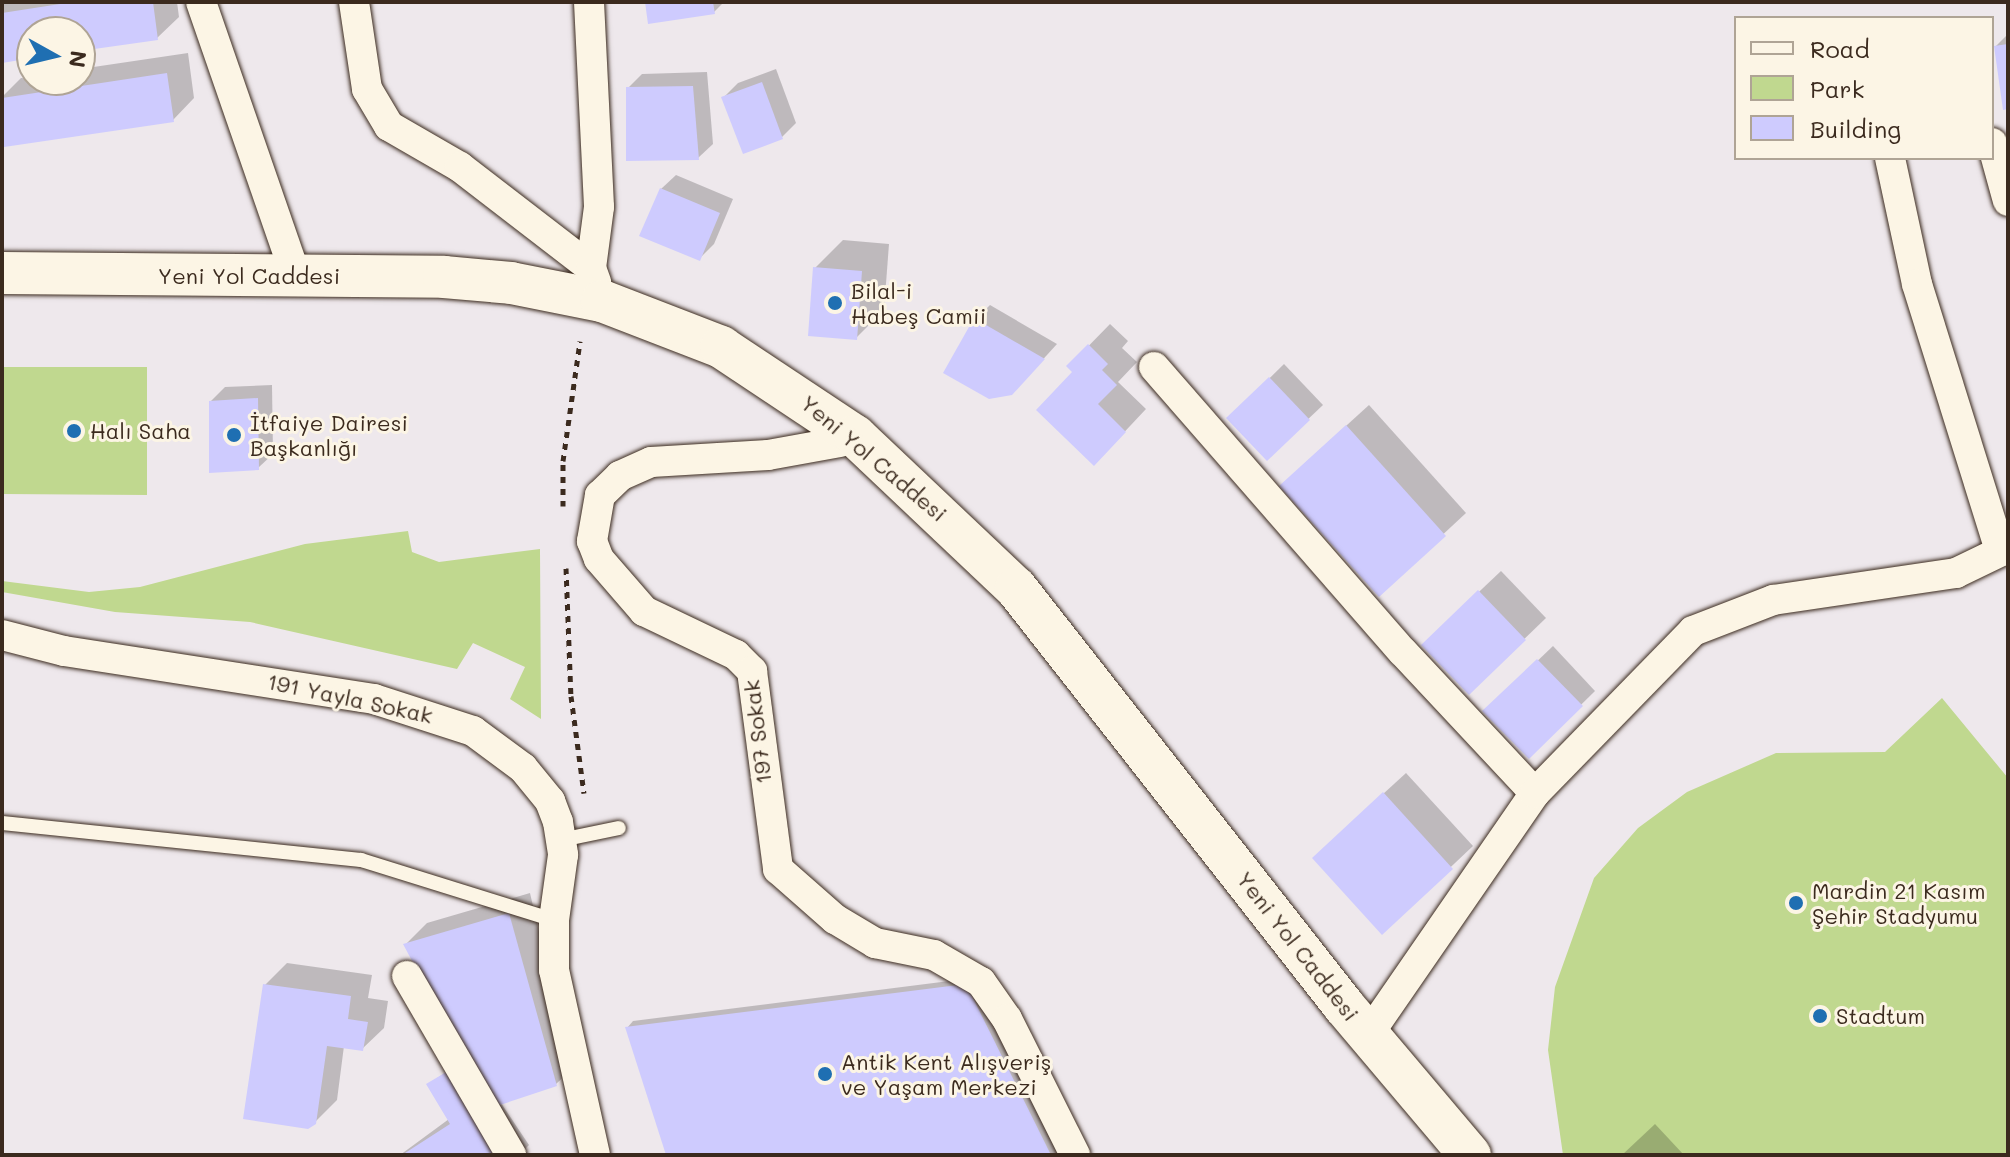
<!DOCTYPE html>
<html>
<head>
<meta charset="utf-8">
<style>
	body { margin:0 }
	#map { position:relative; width:2010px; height:1157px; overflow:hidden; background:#eee8ec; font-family:Mali,sans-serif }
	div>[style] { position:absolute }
	.green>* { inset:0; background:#c0d88f }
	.shadow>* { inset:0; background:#0003 }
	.building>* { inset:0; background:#cecbfe }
	.path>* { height:5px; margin-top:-2.5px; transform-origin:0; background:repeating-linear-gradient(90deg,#3b2a1e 0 6px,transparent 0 12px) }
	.roads { filter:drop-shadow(0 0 2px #3b2a1e) drop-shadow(0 0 2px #3b2a1e) }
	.service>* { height:14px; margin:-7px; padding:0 7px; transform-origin:7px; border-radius:7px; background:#fcf5e5 }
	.minor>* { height:30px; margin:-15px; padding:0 15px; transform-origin:15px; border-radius:15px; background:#fcf5e5 }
	.secondary>* { height:42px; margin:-21px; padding:0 21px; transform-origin:21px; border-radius:21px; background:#fcf5e5 }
	.dots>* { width:22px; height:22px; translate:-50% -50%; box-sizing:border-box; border:4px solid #fcf5e5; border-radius:50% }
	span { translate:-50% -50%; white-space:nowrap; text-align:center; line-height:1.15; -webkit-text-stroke:6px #fcf5e5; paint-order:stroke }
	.street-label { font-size:22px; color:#3b2a1e }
	.poi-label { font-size:22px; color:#3b2a1e }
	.left { translate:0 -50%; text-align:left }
	.frame { position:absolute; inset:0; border:4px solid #3b2a1e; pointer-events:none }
	.legend { position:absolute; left:1734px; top:16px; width:260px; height:144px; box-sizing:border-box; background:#fcf5e5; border:2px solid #afa495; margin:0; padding:10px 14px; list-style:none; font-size:24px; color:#3b2a1e }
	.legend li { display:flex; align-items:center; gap:16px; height:40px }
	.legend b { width:40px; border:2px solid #afa495 }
	.north { position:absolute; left:16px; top:16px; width:80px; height:80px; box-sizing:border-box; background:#fcf5e5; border:2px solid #afa495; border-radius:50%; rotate:98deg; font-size:22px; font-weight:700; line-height:32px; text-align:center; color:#3b2a1e }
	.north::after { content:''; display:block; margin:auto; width:28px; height:36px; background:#1f6fb2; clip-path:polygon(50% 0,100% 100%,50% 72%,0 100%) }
</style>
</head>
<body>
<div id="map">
	<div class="green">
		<i style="clip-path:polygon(2px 367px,147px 367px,147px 495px,2px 494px)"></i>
		<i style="clip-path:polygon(408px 531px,412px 552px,439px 562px,540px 549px,541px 719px,510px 699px,525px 667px,473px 643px,457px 669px,250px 622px,115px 612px,2px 592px,2px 581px,89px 592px,140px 587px,305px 544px)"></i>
		<i style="clip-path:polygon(1942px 698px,2008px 778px,2008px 1155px,1563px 1155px,1548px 1050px,1555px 987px,1594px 878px,1638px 828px,1687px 792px,1776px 753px,1885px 752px)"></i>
	</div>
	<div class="shadow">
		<i style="clip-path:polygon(2px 2px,177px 2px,179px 17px,157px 38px,80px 49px,80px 32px,32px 32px,32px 56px,2px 61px)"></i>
		<i style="clip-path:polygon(647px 2px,724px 2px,714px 12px)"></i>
		<i style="clip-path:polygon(2008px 34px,2008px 107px,1996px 46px)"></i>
		<i style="clip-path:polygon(188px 53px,194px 98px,173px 120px,6px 145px,2px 97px,21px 78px,80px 80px,80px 69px)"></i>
		<i style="clip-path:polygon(776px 69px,796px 123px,782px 137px,724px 97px,738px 83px)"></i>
		<i style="clip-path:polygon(707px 72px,713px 144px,698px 158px,628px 88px,642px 74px)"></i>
		<i style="clip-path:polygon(676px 175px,733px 199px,714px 244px,699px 259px,661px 189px)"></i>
		<i style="clip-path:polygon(843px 240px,889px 244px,884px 310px,856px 338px,815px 268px)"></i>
		<i style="clip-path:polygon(990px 305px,1057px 344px,1026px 378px,976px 319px)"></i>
		<i style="clip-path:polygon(1110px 324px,1128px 341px,1122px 348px,1137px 362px,1118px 382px,1146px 409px,1115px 442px,1069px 366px)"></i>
		<i style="clip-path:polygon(1284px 364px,1323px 405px,1267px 458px,1229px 418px)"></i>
		<i style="clip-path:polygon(272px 385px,273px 454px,258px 468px,211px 401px,225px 387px)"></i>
		<i style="clip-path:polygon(1369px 405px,1466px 513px,1379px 594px,1303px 465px)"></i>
		<i style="clip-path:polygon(1501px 571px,1546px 618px,1469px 692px,1445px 624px)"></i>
		<i style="clip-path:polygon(1553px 646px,1595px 691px,1529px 756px,1485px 711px)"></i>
		<i style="clip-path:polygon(1406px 773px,1473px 846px,1382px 932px,1336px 837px)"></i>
		<i style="clip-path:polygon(530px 893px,571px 1070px,556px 1084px,501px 1103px,529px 1145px,519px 1155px,400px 1155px,449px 1119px,428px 1084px,456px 1066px,406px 944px,427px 923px)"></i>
		<i style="clip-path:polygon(287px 963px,372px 975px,368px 998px,388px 1001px,384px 1028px,362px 1049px,344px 1046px,337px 1100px,315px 1122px,265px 985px)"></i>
		<i style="clip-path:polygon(973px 978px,1061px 1155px,668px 1155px,627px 1028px,633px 1021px)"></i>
		<i style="clip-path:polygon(1655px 1124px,1684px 1155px,1622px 1155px)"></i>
	</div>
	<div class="building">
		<i style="clip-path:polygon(73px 2px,153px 2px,158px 40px,80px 51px,80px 32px,32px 32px,32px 58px,2px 63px,2px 13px)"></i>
		<i style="clip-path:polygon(645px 2px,713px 2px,715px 14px,648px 24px)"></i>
		<i style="clip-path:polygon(2008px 44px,2008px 109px,2003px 110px,1994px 46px)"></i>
		<i style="clip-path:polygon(167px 73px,174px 122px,4px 147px,2px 98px)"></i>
		<i style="clip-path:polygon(762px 82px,783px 139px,743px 154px,721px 97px)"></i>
		<i style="clip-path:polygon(693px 86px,699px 160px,626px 161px,626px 87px)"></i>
		<i style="clip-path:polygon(660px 188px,720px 213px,700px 261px,639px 236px)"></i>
		<i style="clip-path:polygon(813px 267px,862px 271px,857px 340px,808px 336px)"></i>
		<i style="clip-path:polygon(974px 318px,1045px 359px,1012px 395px,989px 399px,943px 373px)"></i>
		<i style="clip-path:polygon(1088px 344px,1108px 364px,1102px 370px,1117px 385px,1098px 404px,1126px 432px,1094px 466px,1036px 410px,1072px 372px,1066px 366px)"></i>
		<i style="clip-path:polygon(1269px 377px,1310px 420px,1267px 461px,1226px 418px)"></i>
		<i style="clip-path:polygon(258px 398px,259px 470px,209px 473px,209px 401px)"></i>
		<i style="clip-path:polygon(1346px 425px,1446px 536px,1379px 597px,1279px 486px)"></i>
		<i style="clip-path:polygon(1478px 590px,1526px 640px,1469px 695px,1421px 645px)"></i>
		<i style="clip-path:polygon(1537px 659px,1583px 706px,1529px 759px,1482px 711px)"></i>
		<i style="clip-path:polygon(1383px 792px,1453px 869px,1382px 935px,1312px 858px)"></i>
		<i style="clip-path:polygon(509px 913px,557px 1086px,491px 1108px,403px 944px)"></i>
		<i style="clip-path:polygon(263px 984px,351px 996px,348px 1019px,368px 1022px,363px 1051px,327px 1046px,316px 1124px,308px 1129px,243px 1119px)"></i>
		<i style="clip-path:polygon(966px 984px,1051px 1155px,666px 1155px,625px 1027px)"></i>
		<i style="clip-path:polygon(448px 1071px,501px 1155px,402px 1155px,450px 1124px,426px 1084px)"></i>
	</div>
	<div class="path">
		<i style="left:563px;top:506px;width:45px;rotate:-90deg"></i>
		<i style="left:563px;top:461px;width:121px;rotate:-81.9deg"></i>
		<i style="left:566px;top:568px;width:128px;rotate:87.8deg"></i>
		<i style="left:571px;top:696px;width:98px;rotate:82.4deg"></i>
	</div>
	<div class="roads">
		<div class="service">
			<i style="left:2px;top:823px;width:361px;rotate:5.9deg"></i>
			<i style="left:361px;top:860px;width:202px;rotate:17.3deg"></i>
			<i style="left:561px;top:840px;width:59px;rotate:-11.7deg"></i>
		</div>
		<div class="minor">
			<i style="left:201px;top:2px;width:290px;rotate:70.9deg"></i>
			<i style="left:354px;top:2px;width:88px;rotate:81.5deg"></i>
			<i style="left:367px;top:89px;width:43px;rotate:59.3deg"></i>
			<i style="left:389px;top:126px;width:82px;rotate:30deg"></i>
			<i style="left:460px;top:167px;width:165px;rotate:37.6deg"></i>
			<i style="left:589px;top:2px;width:205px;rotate:87.2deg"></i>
			<i style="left:599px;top:207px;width:62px;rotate:97.5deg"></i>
			<i style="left:591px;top:268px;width:15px;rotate:70deg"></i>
			<i style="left:1992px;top:143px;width:60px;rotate:74.6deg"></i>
			<i style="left:1890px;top:158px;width:129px;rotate:77.9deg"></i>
			<i style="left:1917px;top:284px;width:280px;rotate:72.7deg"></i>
			<i style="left:1154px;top:367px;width:378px;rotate:48.9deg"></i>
			<i style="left:1403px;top:652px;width:193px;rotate:46.9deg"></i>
			<i style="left:840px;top:442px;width:73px;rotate:169.8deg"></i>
			<i style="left:768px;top:455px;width:117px;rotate:176.6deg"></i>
			<i style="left:651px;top:462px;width:34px;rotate:156deg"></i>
			<i style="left:620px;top:476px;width:28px;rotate:136deg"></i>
			<i style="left:600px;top:495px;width:47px;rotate:99.9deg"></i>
			<i style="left:592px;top:541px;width:19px;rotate:69deg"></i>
			<i style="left:599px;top:559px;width:69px;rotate:49.1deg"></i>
			<i style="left:644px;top:611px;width:102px;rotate:25.6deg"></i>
			<i style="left:736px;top:655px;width:23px;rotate:45deg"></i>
			<i style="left:752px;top:671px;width:200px;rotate:82.5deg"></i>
			<i style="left:778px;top:869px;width:76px;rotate:41.3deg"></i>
			<i style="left:835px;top:919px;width:47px;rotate:31deg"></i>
			<i style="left:875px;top:943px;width:60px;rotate:11.5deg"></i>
			<i style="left:934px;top:955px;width:54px;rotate:29.9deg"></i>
			<i style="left:981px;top:982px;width:45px;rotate:54.9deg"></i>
			<i style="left:1007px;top:1019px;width:152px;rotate:63.4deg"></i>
			<i style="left:2px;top:635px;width:64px;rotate:14.5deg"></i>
			<i style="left:64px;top:651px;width:314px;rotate:8.8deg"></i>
			<i style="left:374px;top:699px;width:104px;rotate:17.9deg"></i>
			<i style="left:473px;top:731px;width:62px;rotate:36.5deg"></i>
			<i style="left:523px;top:768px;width:43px;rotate:50.7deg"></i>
			<i style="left:550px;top:801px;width:22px;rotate:69deg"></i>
			<i style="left:558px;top:822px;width:33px;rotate:81deg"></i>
			<i style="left:563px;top:855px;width:66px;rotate:97.9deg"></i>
			<i style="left:554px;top:920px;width:50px;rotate:90deg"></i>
			<i style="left:554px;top:970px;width:189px;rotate:77.5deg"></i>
			<i style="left:407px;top:976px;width:207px;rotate:59.8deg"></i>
			<i style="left:1368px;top:1035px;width:294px;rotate:-55.4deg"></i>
			<i style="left:1535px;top:793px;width:226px;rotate:-45.7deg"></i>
			<i style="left:1693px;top:631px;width:86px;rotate:-21.2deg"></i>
			<i style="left:1773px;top:600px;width:185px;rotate:-8.4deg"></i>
			<i style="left:1956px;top:573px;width:58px;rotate:-25.7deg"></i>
		</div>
		<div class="secondary">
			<i style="left:2px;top:273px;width:442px;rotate:0.5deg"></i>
			<i style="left:444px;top:277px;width:67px;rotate:5.1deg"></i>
			<i style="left:511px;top:283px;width:93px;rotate:11.2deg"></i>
			<i style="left:602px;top:301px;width:128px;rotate:21.1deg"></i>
			<i style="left:721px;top:347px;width:161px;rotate:33.6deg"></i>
			<i style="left:855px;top:436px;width:221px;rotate:43.4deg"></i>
			<i style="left:1016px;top:588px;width:531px;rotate:51.88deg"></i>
			<i style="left:1344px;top:1006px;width:195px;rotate:49.8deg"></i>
		</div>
	</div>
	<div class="dots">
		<i style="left:835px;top:303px;background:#1f6fb2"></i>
		<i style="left:74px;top:431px;background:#1f6fb2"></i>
		<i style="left:234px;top:435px;background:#1f6fb2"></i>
		<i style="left:1796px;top:903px;background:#1f6fb2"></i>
		<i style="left:1820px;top:1016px;background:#1f6fb2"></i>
		<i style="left:825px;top:1074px;background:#1f6fb2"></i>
	</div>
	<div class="street-label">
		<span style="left:249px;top:276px">Yeni Yol Caddesi</span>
		<span style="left:874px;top:458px;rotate:40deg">Yeni Yol Caddesi</span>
		<span style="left:350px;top:698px;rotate:12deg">191 Yayla Sokak</span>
		<span style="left:757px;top:732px;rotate:-97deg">197 Sokak</span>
		<span style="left:1298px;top:946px;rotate:52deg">Yeni Yol Caddesi</span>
	</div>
	<div class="poi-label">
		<span class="left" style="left:851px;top:303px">Bilal-i<br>Habeş Camii</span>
		<span class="left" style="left:250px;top:435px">İtfaiye Dairesi<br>Başkanlığı</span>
		<span class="left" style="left:90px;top:431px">Halı Saha</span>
		<span class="left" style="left:1812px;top:903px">Mardin 21 Kasım<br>Şehir Stadyumu</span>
		<span class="left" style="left:1836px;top:1016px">Stadtum</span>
		<span class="left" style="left:841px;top:1074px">Antik Kent Alışveriş<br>ve Yaşam Merkezi</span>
	</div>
	<div class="frame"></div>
	<ul class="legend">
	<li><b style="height:10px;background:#fcf5e5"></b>Road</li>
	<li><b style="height:22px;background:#c0d88f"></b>Park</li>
	<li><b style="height:22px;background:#cecbfe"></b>Building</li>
	</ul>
	<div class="north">N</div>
</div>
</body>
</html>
